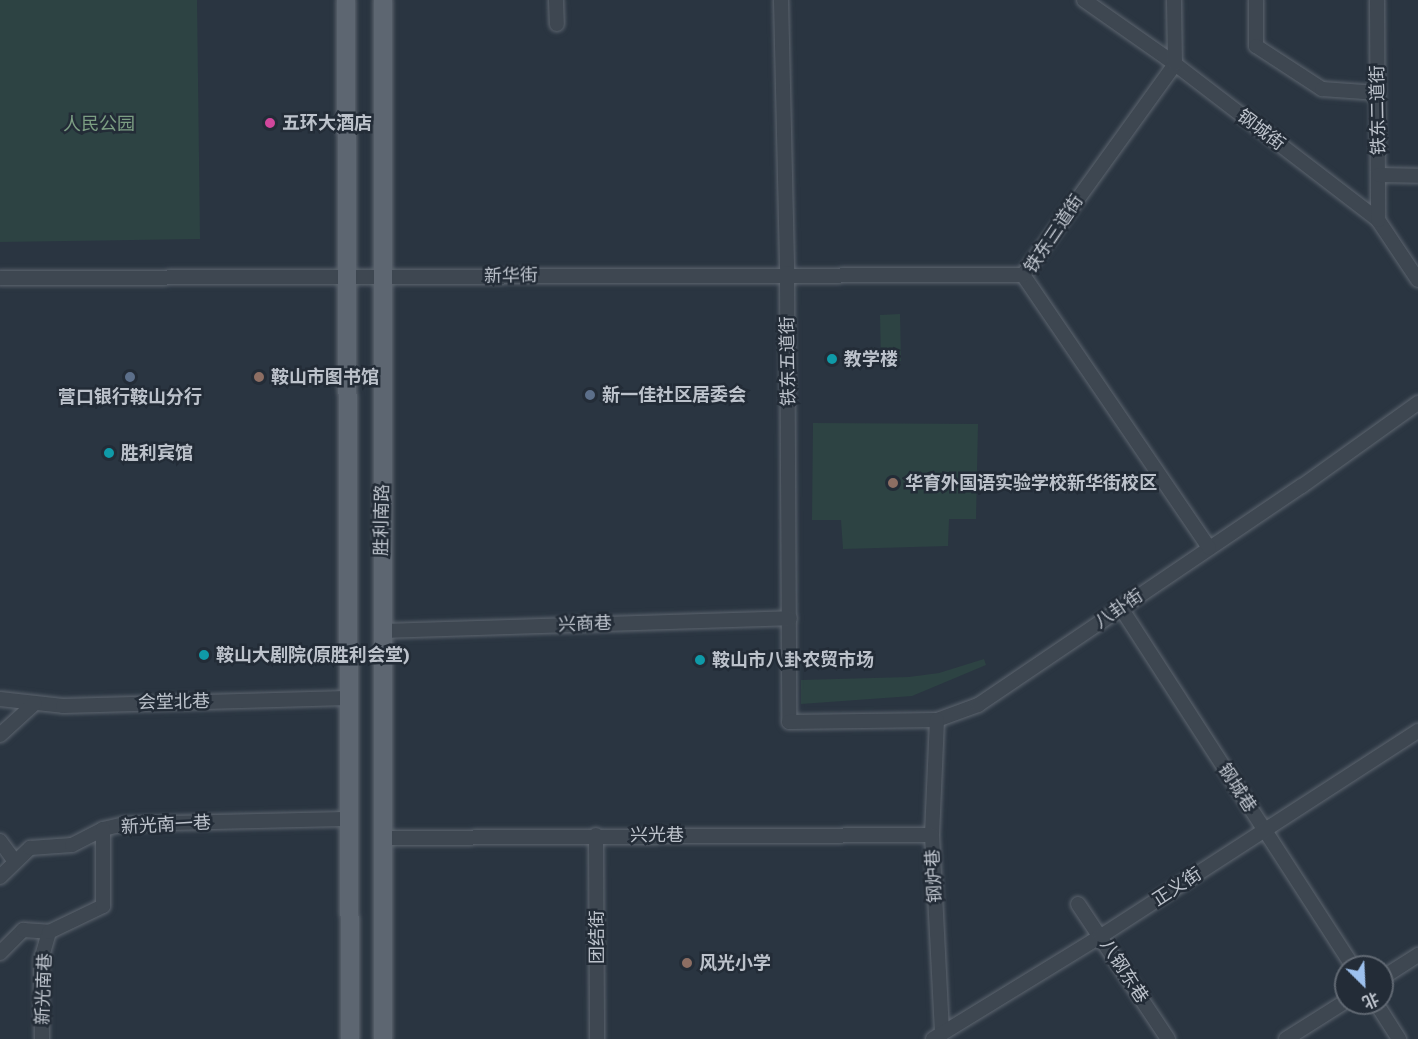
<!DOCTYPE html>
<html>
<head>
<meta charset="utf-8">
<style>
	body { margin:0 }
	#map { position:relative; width:1418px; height:1039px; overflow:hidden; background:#2a3541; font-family:"Work Sans","Noto Sans SC",sans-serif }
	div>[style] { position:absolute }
	.green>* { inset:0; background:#2d4343 }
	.roads { filter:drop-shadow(0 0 2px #5d656f) drop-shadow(0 0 2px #5d656f) }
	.minor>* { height:14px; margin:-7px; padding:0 7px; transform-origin:7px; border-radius:7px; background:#3e4751 }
	.major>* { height:18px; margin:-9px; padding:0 9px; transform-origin:9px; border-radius:9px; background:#5d6671 }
	.dots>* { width:16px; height:16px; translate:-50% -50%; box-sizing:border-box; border:3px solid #232c37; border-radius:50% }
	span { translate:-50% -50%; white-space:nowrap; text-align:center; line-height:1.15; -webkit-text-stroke:5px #232c37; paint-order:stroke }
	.street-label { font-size:18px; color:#bcc2cb }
	.poi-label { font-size:18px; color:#bcc2cb; font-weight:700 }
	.left { translate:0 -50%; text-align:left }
	.park-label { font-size:18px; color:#7c9e83 }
	.north { position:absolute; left:1334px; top:955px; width:60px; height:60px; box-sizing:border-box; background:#232c37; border:2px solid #606872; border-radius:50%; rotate:156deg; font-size:16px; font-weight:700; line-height:24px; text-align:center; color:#bcc2cb }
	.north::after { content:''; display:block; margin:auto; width:21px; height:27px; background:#9dc1ee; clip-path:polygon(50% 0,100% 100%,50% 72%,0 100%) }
</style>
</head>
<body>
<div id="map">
	<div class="green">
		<i style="clip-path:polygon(0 0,197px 0,200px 239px,0 242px)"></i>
		<i style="clip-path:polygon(900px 314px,901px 361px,881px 361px,880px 315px)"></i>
		<i style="clip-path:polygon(813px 423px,978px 424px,976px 519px,949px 519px,948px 546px,843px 549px,841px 520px,812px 520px)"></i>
		<i style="clip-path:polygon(984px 659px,986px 665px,912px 696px,801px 704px,801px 680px,909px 677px,939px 673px)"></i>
	</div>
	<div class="roads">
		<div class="minor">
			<i style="left:556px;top:0;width:24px;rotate:88deg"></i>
			<i style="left:781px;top:0;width:273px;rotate:88.7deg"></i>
			<i style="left:787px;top:273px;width:449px;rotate:89.7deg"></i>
			<i style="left:789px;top:722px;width:148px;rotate:-0.8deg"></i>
			<i style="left:937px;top:720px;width:44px;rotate:-20.1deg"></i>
			<i style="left:978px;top:705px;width:391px;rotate:-34.1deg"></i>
			<i style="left:1302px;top:486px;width:143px;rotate:-35.6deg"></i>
			<i style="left:1084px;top:0;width:111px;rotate:35.1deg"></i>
			<i style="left:1175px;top:64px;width:256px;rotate:37.5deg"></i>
			<i style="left:1378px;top:220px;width:72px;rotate:56.3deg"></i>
			<i style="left:1256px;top:0;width:46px;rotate:90deg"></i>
			<i style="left:1256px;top:46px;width:79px;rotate:33.1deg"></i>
			<i style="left:1322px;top:89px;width:56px;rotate:4.1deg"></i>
			<i style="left:1377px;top:0;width:220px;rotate:89.7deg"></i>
			<i style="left:1379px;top:175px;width:39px;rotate:1deg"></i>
			<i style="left:1023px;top:275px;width:330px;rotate:55.7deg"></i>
			<i style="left:1023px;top:275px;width:260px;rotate:-54.2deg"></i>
			<i style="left:1175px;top:64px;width:64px;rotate:-90.9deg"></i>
			<i style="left:0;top:278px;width:1023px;rotate:-0.17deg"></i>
			<i style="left:1121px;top:608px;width:427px;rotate:57.1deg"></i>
			<i style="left:381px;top:631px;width:409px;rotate:-1.8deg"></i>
			<i style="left:0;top:699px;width:63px;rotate:6.3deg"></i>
			<i style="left:63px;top:706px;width:284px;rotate:-1.6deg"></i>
			<i style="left:937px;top:720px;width:115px;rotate:92.5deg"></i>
			<i style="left:932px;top:835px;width:198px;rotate:87.1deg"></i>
			<i style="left:0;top:735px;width:47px;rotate:-42.4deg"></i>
			<i style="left:596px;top:835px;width:204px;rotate:89.7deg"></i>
			<i style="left:382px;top:838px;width:550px;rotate:-0.31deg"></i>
			<i style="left:0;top:841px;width:24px;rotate:54deg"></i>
			<i style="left:0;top:877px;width:42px;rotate:-44deg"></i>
			<i style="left:30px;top:848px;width:42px;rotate:-4.1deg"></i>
			<i style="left:72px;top:845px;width:35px;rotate:-27deg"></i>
			<i style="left:103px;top:829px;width:22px;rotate:-13deg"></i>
			<i style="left:124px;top:824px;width:224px;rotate:-1.3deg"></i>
			<i style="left:1078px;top:904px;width:162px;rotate:56.3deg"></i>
			<i style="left:0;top:953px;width:33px;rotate:-45deg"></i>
			<i style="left:23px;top:930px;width:26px;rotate:4deg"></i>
			<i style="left:1382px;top:978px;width:43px;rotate:-32.6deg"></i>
			<i style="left:1376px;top:1003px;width:43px;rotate:57.4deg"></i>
			<i style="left:42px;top:1039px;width:79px;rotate:-90.7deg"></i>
			<i style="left:41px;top:960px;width:29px;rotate:-74deg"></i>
			<i style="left:49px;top:932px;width:60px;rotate:-25.7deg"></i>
			<i style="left:103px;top:906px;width:77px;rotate:-90deg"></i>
			<i style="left:933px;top:1039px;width:197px;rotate:-31.5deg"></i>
			<i style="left:1101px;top:936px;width:378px;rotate:-32.9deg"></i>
			<i style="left:1286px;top:1039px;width:71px;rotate:-32.3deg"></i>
		</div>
		<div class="major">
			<i style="left:346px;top:0;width:1039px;rotate:89.78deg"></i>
			<i style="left:383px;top:1039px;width:1039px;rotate:-90deg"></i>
		</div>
	</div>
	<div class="dots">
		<i style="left:270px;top:123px;background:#d1479c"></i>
		<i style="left:832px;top:359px;background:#0f9aa8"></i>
		<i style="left:130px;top:377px;background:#5c6f8a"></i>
		<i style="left:259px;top:377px;background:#8d6e63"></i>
		<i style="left:590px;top:395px;background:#5c6f8a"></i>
		<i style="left:109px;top:453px;background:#0f9aa8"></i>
		<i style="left:893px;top:483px;background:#8d6e63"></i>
		<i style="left:204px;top:655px;background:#0f9aa8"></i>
		<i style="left:700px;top:660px;background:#0f9aa8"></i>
		<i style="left:687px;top:963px;background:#8d6e63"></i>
	</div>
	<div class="street-label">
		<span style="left:1378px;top:110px;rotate:-91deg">铁东二道街</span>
		<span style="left:1261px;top:130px;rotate:37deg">钢城街</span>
		<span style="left:1054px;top:234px;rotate:-56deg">铁东三道街</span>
		<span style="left:511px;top:276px;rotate:-1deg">新华街</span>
		<span style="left:788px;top:361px;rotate:-91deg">铁东五道街</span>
		<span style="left:382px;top:520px;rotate:-89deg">胜利南路</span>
		<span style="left:1119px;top:609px;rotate:-34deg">八卦街</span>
		<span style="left:585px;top:624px;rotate:-2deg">兴商巷</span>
		<span style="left:174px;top:702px;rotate:-1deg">会堂北巷</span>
		<span style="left:1237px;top:788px;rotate:57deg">钢城巷</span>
		<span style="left:166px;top:825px;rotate:-3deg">新光南一巷</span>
		<span style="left:657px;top:835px">兴光巷</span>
		<span style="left:934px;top:876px;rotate:-93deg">钢炉巷</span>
		<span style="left:1177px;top:887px;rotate:-33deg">正义街</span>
		<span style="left:597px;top:937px;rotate:-90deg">团结街</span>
		<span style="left:1124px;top:971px;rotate:57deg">八钢东巷</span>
		<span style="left:44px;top:989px;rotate:-88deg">新光南巷</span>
	</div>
	<div class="poi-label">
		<span class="left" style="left:282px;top:123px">五环大酒店</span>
		<span class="left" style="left:844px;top:359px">教学楼</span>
		<span class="left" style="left:271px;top:377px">鞍山市图书馆</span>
		<span class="left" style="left:602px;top:395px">新一佳社区居委会</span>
		<span style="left:130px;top:397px">营口银行鞍山分行</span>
		<span class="left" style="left:121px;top:453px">胜利宾馆</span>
		<span class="left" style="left:905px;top:483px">华育外国语实验学校新华街校区</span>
		<span class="left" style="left:216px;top:655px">鞍山大剧院(原胜利会堂)</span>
		<span class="left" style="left:712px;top:660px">鞍山市八卦农贸市场</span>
		<span class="left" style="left:699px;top:963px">风光小学</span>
	</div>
	<div class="park-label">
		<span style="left:99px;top:124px">人民公园</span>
	</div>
	<div class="north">北</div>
</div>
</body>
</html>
